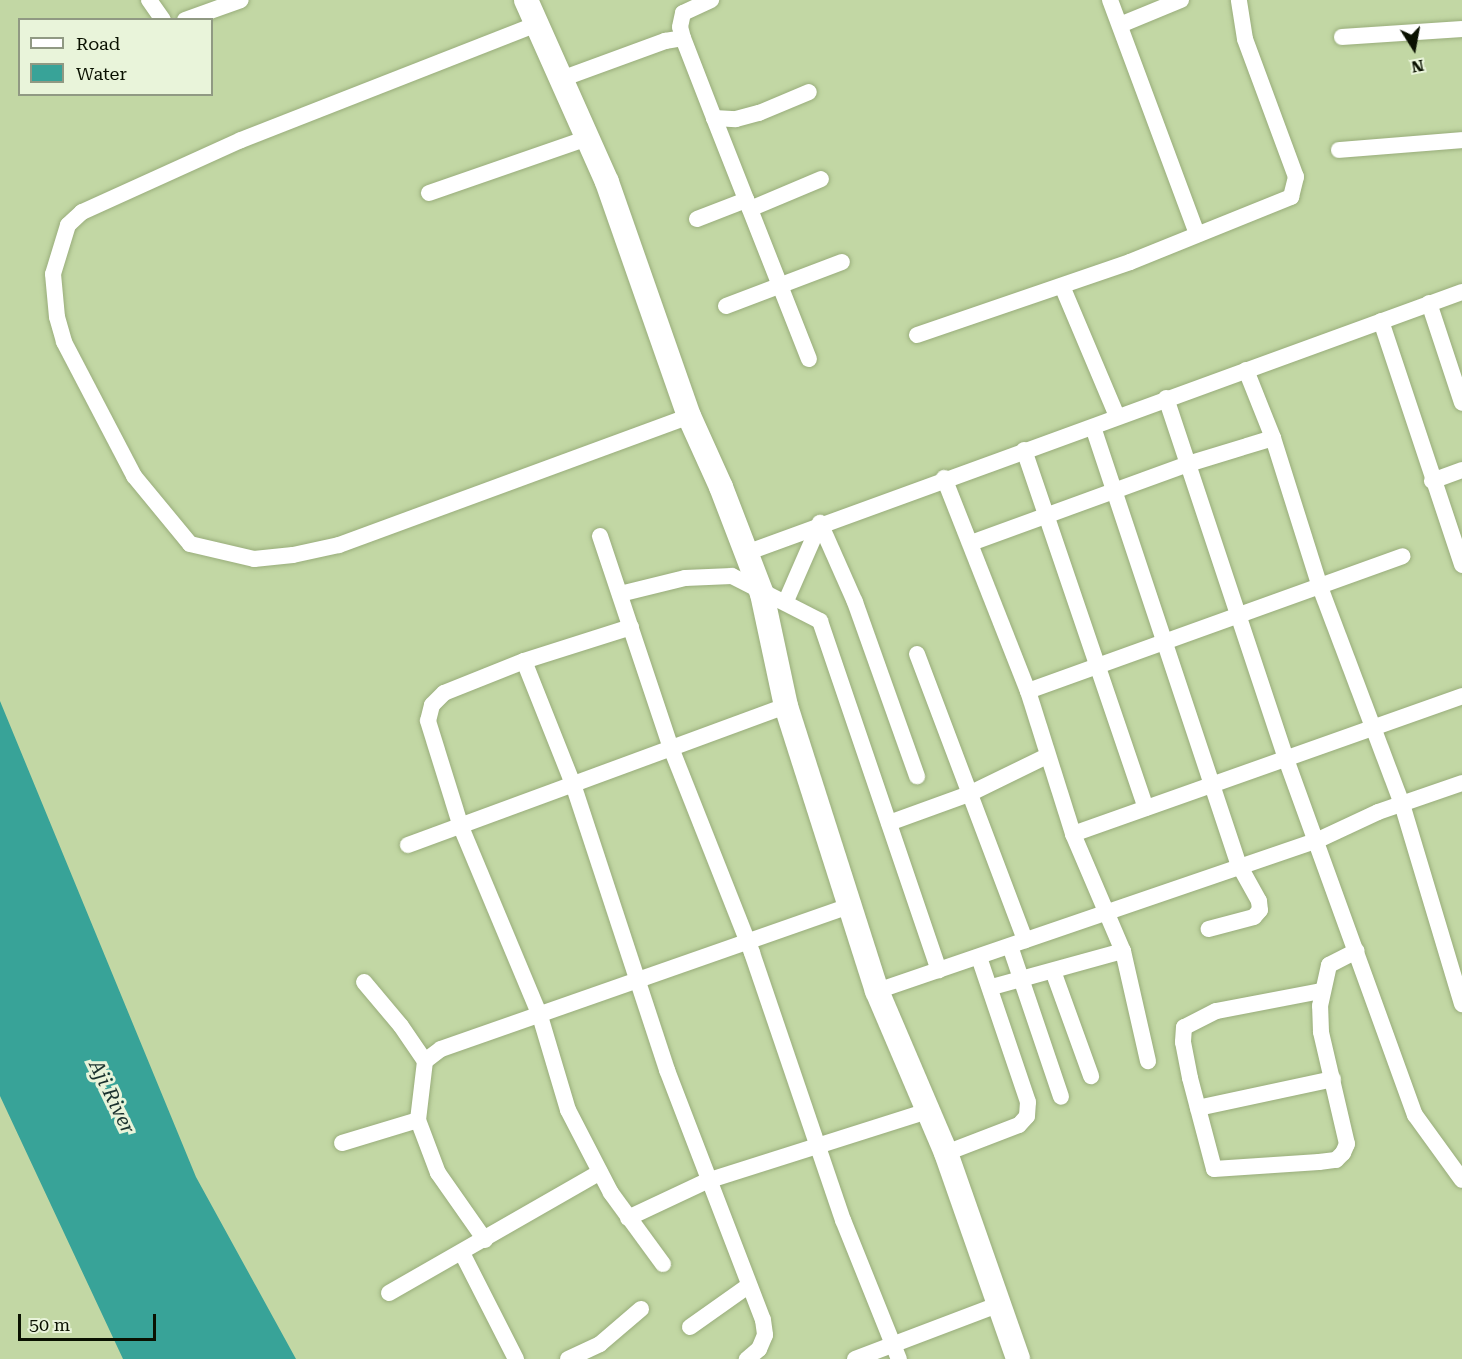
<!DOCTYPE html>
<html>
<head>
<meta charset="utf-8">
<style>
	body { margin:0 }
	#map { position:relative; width:1462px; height:1359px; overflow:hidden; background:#c2d7a4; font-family:"Roboto Serif",serif }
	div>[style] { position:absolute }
	.water>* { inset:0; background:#38a398 }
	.roads { filter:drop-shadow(0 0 2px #99ad7b) drop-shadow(0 0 2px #99ad7b) }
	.minor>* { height:16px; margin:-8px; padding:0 8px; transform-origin:8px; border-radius:8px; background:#fff }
	.secondary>* { height:24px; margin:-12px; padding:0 12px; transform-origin:12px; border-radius:12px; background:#fff }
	span { translate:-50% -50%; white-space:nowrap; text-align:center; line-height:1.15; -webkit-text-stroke:6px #e9f4da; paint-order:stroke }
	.water-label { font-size:20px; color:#1a312e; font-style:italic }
	.legend { position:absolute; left:18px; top:18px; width:195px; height:78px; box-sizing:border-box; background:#e9f4da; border:2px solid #909983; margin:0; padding:8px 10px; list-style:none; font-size:18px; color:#0a1101 }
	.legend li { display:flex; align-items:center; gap:12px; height:30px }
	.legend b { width:30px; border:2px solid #909983 }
	.north { position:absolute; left:1384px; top:18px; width:60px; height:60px; -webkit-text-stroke:4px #e9f4da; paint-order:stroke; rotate:169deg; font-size:16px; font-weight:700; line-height:24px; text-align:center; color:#0a1101 }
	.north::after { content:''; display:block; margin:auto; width:21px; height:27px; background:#0a1101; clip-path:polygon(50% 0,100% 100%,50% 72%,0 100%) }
	.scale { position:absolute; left:18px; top:1314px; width:138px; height:27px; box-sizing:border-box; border:3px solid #0a1101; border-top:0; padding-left:8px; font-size:18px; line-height:21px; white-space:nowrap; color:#0a1101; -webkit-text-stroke:4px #e9f4da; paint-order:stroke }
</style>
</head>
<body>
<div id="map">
	<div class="water">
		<i style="clip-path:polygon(0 701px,196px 1177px,296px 1359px,123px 1359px,0 1096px)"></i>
	</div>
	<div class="roads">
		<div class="minor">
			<i style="left:149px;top:0;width:24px;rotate:55deg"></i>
			<i style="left:1110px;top:0;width:250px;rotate:69.6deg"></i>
			<i style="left:185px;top:20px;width:59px;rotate:-19.7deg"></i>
			<i style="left:537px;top:24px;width:318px;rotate:158.6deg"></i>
			<i style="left:241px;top:140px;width:175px;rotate:155.6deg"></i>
			<i style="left:82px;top:212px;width:19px;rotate:137deg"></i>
			<i style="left:68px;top:225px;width:51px;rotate:107deg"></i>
			<i style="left:53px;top:274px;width:43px;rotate:84.7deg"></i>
			<i style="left:57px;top:317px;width:26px;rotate:74deg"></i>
			<i style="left:64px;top:342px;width:151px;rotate:62.4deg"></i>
			<i style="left:134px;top:476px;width:88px;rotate:50.5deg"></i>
			<i style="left:190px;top:544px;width:66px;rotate:13.2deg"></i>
			<i style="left:254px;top:559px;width:39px;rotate:-6deg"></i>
			<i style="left:293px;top:555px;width:47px;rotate:-12.3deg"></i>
			<i style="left:339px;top:545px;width:373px;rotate:-20.2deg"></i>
			<i style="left:1120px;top:25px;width:66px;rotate:-22.3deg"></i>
			<i style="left:1342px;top:37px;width:120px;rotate:-3.8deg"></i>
			<i style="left:683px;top:38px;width:11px;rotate:-105deg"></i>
			<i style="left:680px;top:27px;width:14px;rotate:-78deg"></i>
			<i style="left:683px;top:13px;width:31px;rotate:-25deg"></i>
			<i style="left:564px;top:78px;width:108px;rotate:-20.1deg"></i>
			<i style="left:665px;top:41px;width:18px;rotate:-9deg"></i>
			<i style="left:683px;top:38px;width:86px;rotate:68.8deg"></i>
			<i style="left:714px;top:118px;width:22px;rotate:3deg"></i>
			<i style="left:736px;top:119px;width:24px;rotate:-15deg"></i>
			<i style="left:759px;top:113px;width:54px;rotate:-22.8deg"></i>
			<i style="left:714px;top:118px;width:259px;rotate:68.5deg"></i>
			<i style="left:1339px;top:150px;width:123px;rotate:-4.6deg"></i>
			<i style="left:429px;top:193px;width:168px;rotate:-19.1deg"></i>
			<i style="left:750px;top:209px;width:77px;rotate:-22.9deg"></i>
			<i style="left:697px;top:219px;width:53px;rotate:-21.2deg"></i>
			<i style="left:1062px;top:286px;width:141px;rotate:67.1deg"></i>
			<i style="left:1429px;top:303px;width:105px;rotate:71.7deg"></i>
			<i style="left:726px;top:306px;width:124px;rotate:-20.8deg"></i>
			<i style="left:1381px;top:321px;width:257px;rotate:71.6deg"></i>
			<i style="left:917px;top:335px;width:225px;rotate:-18.9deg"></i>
			<i style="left:1130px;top:262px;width:174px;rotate:-22deg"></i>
			<i style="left:1291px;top:197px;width:21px;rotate:-76deg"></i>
			<i style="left:1296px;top:177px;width:147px;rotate:-110.3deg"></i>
			<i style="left:1245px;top:39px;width:39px;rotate:-99deg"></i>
			<i style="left:1246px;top:370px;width:73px;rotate:68.3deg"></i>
			<i style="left:1273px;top:438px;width:156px;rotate:72.5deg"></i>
			<i style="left:1320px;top:587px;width:232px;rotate:69.3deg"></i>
			<i style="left:1402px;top:804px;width:209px;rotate:73.3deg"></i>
			<i style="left:1166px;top:398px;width:380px;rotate:71.6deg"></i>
			<i style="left:1286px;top:759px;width:379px;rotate:70.1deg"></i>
			<i style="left:1415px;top:1115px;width:80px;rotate:54.1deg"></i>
			<i style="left:1093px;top:427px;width:462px;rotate:71.6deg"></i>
			<i style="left:1239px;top:865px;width:41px;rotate:60.9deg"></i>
			<i style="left:1259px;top:901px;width:9px;rotate:84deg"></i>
			<i style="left:1260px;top:910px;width:9px;rotate:131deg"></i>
			<i style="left:1254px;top:917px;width:47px;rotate:165.1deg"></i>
			<i style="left:1024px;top:450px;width:378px;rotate:71.2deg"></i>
			<i style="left:944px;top:478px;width:229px;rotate:68.5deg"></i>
			<i style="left:1028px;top:691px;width:150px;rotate:72.5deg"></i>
			<i style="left:1073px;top:834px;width:127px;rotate:66.9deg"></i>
			<i style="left:1123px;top:951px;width:113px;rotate:77.2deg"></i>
			<i style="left:1432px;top:481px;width:32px;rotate:-20deg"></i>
			<i style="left:820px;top:523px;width:86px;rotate:66.1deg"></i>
			<i style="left:855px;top:602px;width:185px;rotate:70.4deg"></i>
			<i style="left:600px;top:536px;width:224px;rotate:71.5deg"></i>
			<i style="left:671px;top:748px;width:220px;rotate:68.4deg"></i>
			<i style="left:752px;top:953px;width:282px;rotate:71.2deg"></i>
			<i style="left:843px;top:1220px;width:150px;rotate:68.1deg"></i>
			<i style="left:971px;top:543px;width:231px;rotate:-20deg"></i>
			<i style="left:1188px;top:464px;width:89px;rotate:-17deg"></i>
			<i style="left:746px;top:553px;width:762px;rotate:-20.03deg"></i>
			<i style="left:620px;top:594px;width:67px;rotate:-13.8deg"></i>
			<i style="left:685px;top:578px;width:47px;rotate:-2.4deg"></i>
			<i style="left:732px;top:576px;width:99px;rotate:27.1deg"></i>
			<i style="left:820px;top:621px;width:369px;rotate:71.2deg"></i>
			<i style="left:786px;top:601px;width:85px;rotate:-66.4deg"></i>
			<i style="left:631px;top:627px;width:112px;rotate:162.4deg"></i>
			<i style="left:524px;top:661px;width:86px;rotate:158.2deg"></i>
			<i style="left:444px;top:693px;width:17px;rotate:135deg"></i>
			<i style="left:432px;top:705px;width:16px;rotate:104deg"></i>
			<i style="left:428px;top:721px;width:111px;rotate:72.7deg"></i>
			<i style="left:461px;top:827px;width:205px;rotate:67.3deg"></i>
			<i style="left:540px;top:1016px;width:98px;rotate:73.4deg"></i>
			<i style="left:568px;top:1110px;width:93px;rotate:62.6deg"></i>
			<i style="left:611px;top:1193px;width:88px;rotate:53.8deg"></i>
			<i style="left:917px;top:654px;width:306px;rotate:69.3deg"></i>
			<i style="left:524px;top:661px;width:132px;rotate:68.3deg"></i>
			<i style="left:573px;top:784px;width:301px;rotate:71.8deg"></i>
			<i style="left:667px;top:1070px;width:268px;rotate:69deg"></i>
			<i style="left:763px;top:1320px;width:15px;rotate:82deg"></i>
			<i style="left:765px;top:1335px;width:15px;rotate:113deg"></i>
			<i style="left:759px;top:1349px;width:16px;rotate:140deg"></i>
			<i style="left:1028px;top:691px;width:398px;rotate:-19.8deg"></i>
			<i style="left:889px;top:823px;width:85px;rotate:-19.9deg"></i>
			<i style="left:969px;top:794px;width:87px;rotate:-26deg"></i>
			<i style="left:1073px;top:834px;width:413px;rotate:-19.5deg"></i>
			<i style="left:408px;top:845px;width:403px;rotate:-20.2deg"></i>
			<i style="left:1010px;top:946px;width:159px;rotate:71.3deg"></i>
			<i style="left:1053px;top:971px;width:112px;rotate:70.1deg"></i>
			<i style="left:364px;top:982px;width:57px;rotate:49.9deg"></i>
			<i style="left:401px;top:1026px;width:42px;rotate:55.6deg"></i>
			<i style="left:992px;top:987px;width:136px;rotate:-15.4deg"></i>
			<i style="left:877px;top:991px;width:464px;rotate:-18.9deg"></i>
			<i style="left:1316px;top:841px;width:68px;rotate:-25.1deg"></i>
			<i style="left:1378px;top:812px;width:89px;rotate:-19deg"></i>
			<i style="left:1321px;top:991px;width:107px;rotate:169.2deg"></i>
			<i style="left:1216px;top:1011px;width:36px;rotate:153deg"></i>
			<i style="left:1184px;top:1027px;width:15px;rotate:94deg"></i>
			<i style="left:1183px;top:1042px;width:37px;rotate:79deg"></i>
			<i style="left:1190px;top:1078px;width:94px;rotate:75.2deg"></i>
			<i style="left:1214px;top:1169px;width:105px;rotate:-3.8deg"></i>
			<i style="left:1319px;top:1162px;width:17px;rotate:-7deg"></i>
			<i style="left:1336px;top:1160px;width:10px;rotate:-45deg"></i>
			<i style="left:1343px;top:1153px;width:10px;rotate:-66deg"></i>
			<i style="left:1347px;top:1144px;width:115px;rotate:-103.1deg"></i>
			<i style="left:1321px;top:1032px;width:26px;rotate:-92deg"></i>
			<i style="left:1320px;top:1006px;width:42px;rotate:-77.6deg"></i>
			<i style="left:1329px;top:965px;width:31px;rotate:-27deg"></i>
			<i style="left:1198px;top:1108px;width:138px;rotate:-12.1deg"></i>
			<i style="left:342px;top:1143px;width:79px;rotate:-16.8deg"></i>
			<i style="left:946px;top:1153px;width:78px;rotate:-21deg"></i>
			<i style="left:1019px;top:1125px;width:12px;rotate:-48deg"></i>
			<i style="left:1027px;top:1116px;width:14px;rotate:-86deg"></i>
			<i style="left:1028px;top:1102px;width:153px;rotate:-108.7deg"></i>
			<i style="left:628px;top:1218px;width:87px;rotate:-25.1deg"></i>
			<i style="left:707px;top:1181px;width:232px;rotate:-17.6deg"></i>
			<i style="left:485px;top:1240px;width:82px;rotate:-125deg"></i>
			<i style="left:438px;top:1173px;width:57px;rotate:-110.7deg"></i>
			<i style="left:418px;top:1120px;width:59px;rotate:-83.2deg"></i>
			<i style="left:425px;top:1061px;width:20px;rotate:-37deg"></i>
			<i style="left:441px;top:1049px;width:432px;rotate:-19.3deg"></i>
			<i style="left:462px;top:1253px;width:119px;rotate:63deg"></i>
			<i style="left:389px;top:1293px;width:243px;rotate:-29.8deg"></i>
			<i style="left:690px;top:1327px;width:71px;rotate:-35.3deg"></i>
			<i style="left:568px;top:1359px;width:35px;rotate:-25deg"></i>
			<i style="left:600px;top:1344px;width:54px;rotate:-40.5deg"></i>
			<i style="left:855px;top:1359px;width:155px;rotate:-20.8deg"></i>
		</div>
		<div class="secondary">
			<i style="left:526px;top:0;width:199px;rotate:66deg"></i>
			<i style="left:607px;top:182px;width:248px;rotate:70.7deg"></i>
			<i style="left:689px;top:416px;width:78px;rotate:65.7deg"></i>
			<i style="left:721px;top:487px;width:115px;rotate:69deg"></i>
			<i style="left:762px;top:594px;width:115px;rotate:77.9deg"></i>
			<i style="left:786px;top:706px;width:299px;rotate:72.3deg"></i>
			<i style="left:877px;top:991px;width:176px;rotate:66.9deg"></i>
			<i style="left:946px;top:1153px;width:218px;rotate:70.7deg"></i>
		</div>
	</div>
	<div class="water-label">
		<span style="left:112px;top:1097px;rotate:64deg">Aji River</span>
	</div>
	<ul class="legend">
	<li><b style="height:8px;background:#fff"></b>Road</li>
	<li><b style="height:16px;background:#38a398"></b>Water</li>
	</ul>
	<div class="north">N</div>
	<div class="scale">50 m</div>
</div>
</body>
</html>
